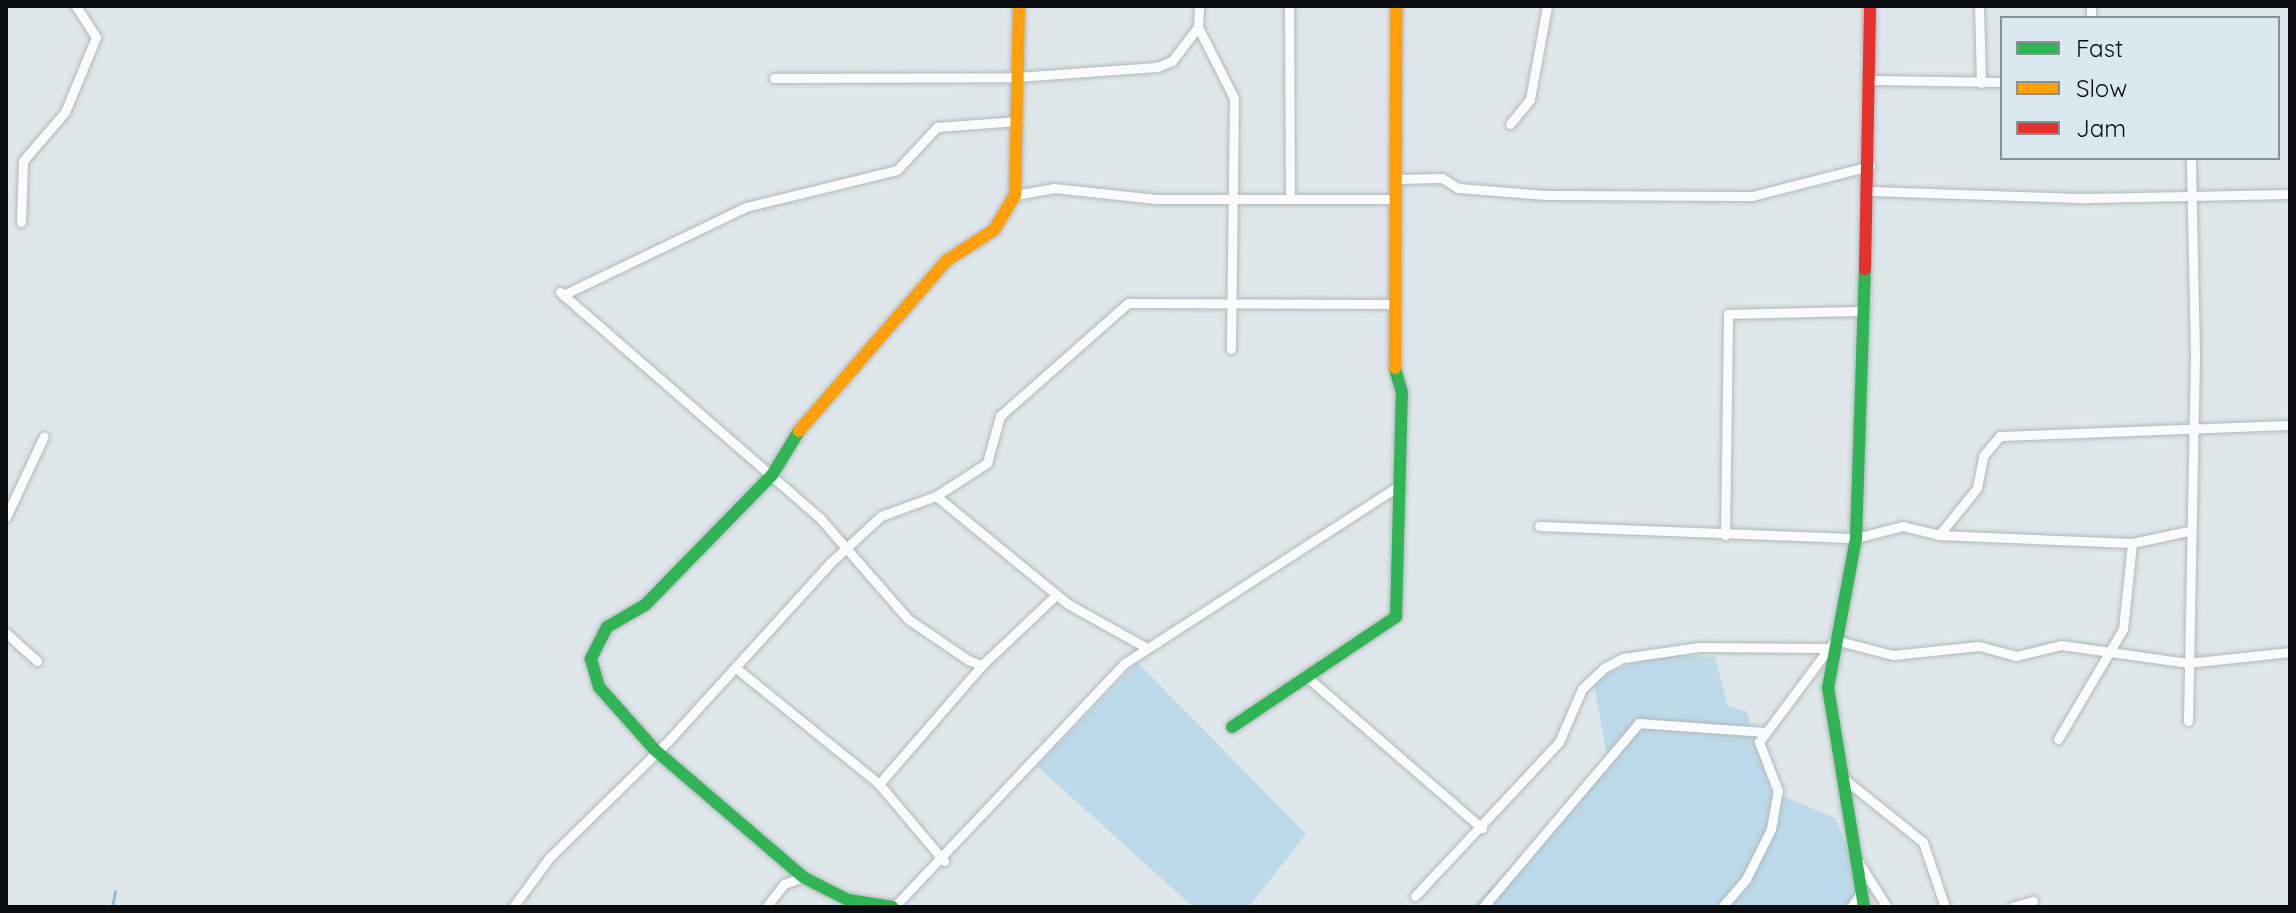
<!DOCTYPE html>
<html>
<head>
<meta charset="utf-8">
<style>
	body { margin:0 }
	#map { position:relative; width:2296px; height:913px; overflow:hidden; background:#dfe7ea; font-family:Quicksand,sans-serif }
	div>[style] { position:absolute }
	.green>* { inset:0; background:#bcdae9 }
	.stream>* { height:3px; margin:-1.5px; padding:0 1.5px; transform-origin:1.5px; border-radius:1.5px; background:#90bed6 }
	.roads { filter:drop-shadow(0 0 2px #b2b8bb) drop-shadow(0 0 2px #b2b8bb) }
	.street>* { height:9px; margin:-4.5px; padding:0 4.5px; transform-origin:4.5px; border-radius:4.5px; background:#fafbfc }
	.fast>* { height:12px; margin:-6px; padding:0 6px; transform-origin:6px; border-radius:6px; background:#30b455 }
	.slow>* { height:12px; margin:-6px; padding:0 6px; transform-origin:6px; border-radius:6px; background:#ff9f0a }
	.jam>* { height:12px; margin:-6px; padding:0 6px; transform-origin:6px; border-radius:6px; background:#e5322d }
	span { translate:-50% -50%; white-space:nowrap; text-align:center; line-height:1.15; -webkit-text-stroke:7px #dae8ef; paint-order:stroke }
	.frame { position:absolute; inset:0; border:8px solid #0a0e11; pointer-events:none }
	.legend { position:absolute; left:2000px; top:16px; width:280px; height:144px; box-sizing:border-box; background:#dae8ef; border:2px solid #879196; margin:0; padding:10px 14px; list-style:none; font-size:24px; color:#0a0e11 }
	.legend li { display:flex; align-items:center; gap:16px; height:40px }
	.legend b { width:40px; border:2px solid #879196 }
</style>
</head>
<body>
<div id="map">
	<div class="green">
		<i style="clip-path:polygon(1656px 654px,1715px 657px,1728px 706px,1747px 712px,1771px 791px,1835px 818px,1872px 907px,1472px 907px,1609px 767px,1593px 679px)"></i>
		<i style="clip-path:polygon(1137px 662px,1306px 834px,1249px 907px,1193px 907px,1037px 766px)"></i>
	</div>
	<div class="stream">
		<i style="left:112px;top:907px;width:16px;rotate:-79deg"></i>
	</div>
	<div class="roads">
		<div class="street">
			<i style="left:1289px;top:6px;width:190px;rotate:89.7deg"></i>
			<i style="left:1979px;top:6px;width:77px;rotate:88.5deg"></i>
			<i style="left:2091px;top:6px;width:12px;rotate:90deg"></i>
			<i style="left:1198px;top:27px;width:80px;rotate:63.1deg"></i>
			<i style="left:1234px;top:98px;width:251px;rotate:90.7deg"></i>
			<i style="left:774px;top:78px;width:243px;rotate:-0.2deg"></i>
			<i style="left:1017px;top:77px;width:140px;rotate:-4.1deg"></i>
			<i style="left:1157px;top:67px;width:16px;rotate:-22deg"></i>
			<i style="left:1172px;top:61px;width:43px;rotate:-52.6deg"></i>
			<i style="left:1198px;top:27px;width:21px;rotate:-87deg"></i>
			<i style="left:1871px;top:80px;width:131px;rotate:0.9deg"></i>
			<i style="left:1510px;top:124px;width:32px;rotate:-51deg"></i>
			<i style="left:1530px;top:99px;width:95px;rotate:-79.6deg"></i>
			<i style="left:1394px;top:179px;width:48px;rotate:-1.2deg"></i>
			<i style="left:1442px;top:178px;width:19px;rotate:32deg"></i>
			<i style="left:1458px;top:188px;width:88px;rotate:4.5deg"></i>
			<i style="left:1546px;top:195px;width:206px;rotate:0.3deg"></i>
			<i style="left:1752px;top:196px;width:122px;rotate:-14.3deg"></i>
			<i style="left:1871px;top:191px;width:216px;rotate:1.9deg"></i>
			<i style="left:2087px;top:198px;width:203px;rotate:-1.1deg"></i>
			<i style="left:1015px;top:195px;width:39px;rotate:-10deg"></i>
			<i style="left:1053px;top:188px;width:104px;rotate:6.1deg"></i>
			<i style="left:1156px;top:199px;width:237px"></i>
			<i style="left:21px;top:222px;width:61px;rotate:-88.1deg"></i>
			<i style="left:23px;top:161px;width:65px;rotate:-49.4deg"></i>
			<i style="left:65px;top:112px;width:81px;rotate:-67.5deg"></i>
			<i style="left:96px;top:37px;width:37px;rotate:-123deg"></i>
			<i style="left:560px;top:292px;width:343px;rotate:41deg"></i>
			<i style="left:819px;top:517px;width:135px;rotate:48.9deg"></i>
			<i style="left:908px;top:619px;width:73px;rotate:34.3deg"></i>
			<i style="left:968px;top:660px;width:15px;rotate:20deg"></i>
			<i style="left:982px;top:665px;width:102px;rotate:-43.4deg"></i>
			<i style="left:563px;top:295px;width:203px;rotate:-25.7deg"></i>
			<i style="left:746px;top:207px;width:155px;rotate:-13.8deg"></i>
			<i style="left:897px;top:170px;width:59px;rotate:-47.1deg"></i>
			<i style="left:937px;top:127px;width:81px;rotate:-4.2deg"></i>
			<i style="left:936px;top:496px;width:171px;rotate:39.3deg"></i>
			<i style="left:1068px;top:604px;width:88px;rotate:29.2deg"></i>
			<i style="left:6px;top:517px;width:89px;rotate:-64.9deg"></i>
			<i style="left:1539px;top:526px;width:317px;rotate:2.2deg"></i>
			<i style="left:1856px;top:538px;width:49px;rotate:-14.3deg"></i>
			<i style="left:1903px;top:526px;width:37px;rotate:14deg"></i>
			<i style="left:1939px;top:535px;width:193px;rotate:2.4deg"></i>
			<i style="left:2132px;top:543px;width:57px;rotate:-12.1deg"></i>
			<i style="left:1725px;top:535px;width:221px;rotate:-89.2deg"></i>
			<i style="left:1728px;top:314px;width:137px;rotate:-1.3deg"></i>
			<i style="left:1939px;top:535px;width:60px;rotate:-51deg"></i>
			<i style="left:1977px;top:488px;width:33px;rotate:-79deg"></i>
			<i style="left:1983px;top:456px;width:26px;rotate:-50deg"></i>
			<i style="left:2000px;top:436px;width:290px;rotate:-2.2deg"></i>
			<i style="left:6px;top:633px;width:42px;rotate:42.1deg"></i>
			<i style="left:736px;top:668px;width:184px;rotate:39deg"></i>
			<i style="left:879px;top:784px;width:101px;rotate:49.8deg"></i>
			<i style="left:1308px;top:678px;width:230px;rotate:40.8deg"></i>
			<i style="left:2188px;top:721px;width:367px;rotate:-88.9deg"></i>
			<i style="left:2195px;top:354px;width:196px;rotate:-91.2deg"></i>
			<i style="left:2058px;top:739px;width:128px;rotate:-59.4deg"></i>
			<i style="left:2123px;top:629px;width:86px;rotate:-84deg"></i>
			<i style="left:1843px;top:778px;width:102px;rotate:38.7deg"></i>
			<i style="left:1923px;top:842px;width:69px;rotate:71.3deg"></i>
			<i style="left:879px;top:784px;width:157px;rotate:-49.1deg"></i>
			<i style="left:1859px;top:863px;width:52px;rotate:57.5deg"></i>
			<i style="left:1415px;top:896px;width:211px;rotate:-46.9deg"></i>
			<i style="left:1559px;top:742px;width:58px;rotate:-66.5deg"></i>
			<i style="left:1582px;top:689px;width:30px;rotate:-44deg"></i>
			<i style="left:1604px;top:668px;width:21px;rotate:-28deg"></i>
			<i style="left:1623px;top:658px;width:77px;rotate:-8.2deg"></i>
			<i style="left:1699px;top:647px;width:128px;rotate:0.4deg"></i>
			<i style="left:513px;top:907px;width:61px;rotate:-53.7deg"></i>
			<i style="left:549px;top:858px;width:170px;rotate:-44.5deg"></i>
			<i style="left:670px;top:739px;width:238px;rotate:-47.7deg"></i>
			<i style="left:830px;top:563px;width:69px;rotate:-42.7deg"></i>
			<i style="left:881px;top:516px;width:59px;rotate:-20deg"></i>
			<i style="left:936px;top:496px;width:61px;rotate:-32.9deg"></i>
			<i style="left:987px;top:463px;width:49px;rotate:-74.5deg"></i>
			<i style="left:1000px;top:416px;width:171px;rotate:-41.4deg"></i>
			<i style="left:1128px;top:303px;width:265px;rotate:0.2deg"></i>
			<i style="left:766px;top:907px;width:29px;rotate:-52deg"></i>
			<i style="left:784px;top:884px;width:20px;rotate:-20deg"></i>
			<i style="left:894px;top:907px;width:336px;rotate:-46.6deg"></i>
			<i style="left:1125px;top:663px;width:328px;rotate:-32.9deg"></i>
			<i style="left:1483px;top:907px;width:241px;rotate:-49.7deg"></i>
			<i style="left:1639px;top:723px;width:125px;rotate:4.1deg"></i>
			<i style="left:1722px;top:907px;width:37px;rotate:-49deg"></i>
			<i style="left:1746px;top:879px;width:56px;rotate:-63.4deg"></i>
			<i style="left:1771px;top:829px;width:39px;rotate:-80deg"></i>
			<i style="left:1778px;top:791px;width:53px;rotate:-111.2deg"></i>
			<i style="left:1759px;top:742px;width:127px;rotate:-53.3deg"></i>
			<i style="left:1835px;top:640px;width:60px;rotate:14.5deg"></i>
			<i style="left:1893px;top:655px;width:86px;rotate:-6deg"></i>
			<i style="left:1979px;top:646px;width:38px;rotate:15deg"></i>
			<i style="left:2016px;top:656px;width:46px;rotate:-13.7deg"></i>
			<i style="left:2061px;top:645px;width:127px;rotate:8.1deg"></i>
			<i style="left:2187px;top:663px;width:104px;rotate:-6.1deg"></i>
			<i style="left:1851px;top:907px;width:19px;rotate:-54deg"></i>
			<i style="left:2012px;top:907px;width:22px;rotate:-16deg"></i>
		</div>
		<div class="fast">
			<i style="left:799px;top:431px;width:52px;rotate:121.5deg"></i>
			<i style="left:772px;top:475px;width:182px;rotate:134.3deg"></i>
			<i style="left:645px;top:605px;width:44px;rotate:149.9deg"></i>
			<i style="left:607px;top:627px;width:36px;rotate:117deg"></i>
			<i style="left:591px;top:659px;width:29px;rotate:74deg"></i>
			<i style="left:599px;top:687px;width:84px;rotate:48.4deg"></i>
			<i style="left:655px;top:750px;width:195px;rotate:40.6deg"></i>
			<i style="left:803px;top:877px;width:51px;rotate:27.1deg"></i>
			<i style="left:848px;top:900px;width:45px;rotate:9deg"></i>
			<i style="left:1232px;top:727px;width:197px;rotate:-33.9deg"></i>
			<i style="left:1396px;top:617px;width:224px;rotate:-88.5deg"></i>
			<i style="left:1402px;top:393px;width:26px;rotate:-106deg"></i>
			<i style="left:1864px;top:907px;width:222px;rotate:-99.3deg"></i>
			<i style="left:1828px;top:688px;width:153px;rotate:-79.4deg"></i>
			<i style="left:1856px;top:538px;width:269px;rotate:-88.1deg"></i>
		</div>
		<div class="slow">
			<i style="left:1395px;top:368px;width:362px;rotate:-89.8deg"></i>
			<i style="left:799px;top:431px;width:225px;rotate:-49.1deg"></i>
			<i style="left:946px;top:261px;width:57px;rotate:-32.9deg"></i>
			<i style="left:994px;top:230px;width:41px;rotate:-59deg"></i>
			<i style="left:1015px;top:195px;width:189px;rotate:-88.8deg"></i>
		</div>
		<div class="jam">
			<i style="left:1865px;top:269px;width:263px;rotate:-88.9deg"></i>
		</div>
	</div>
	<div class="frame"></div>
	<ul class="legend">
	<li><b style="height:10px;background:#30b455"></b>Fast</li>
	<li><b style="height:10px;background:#ff9f0a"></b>Slow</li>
	<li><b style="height:10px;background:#e5322d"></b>Jam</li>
	</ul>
</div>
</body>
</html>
